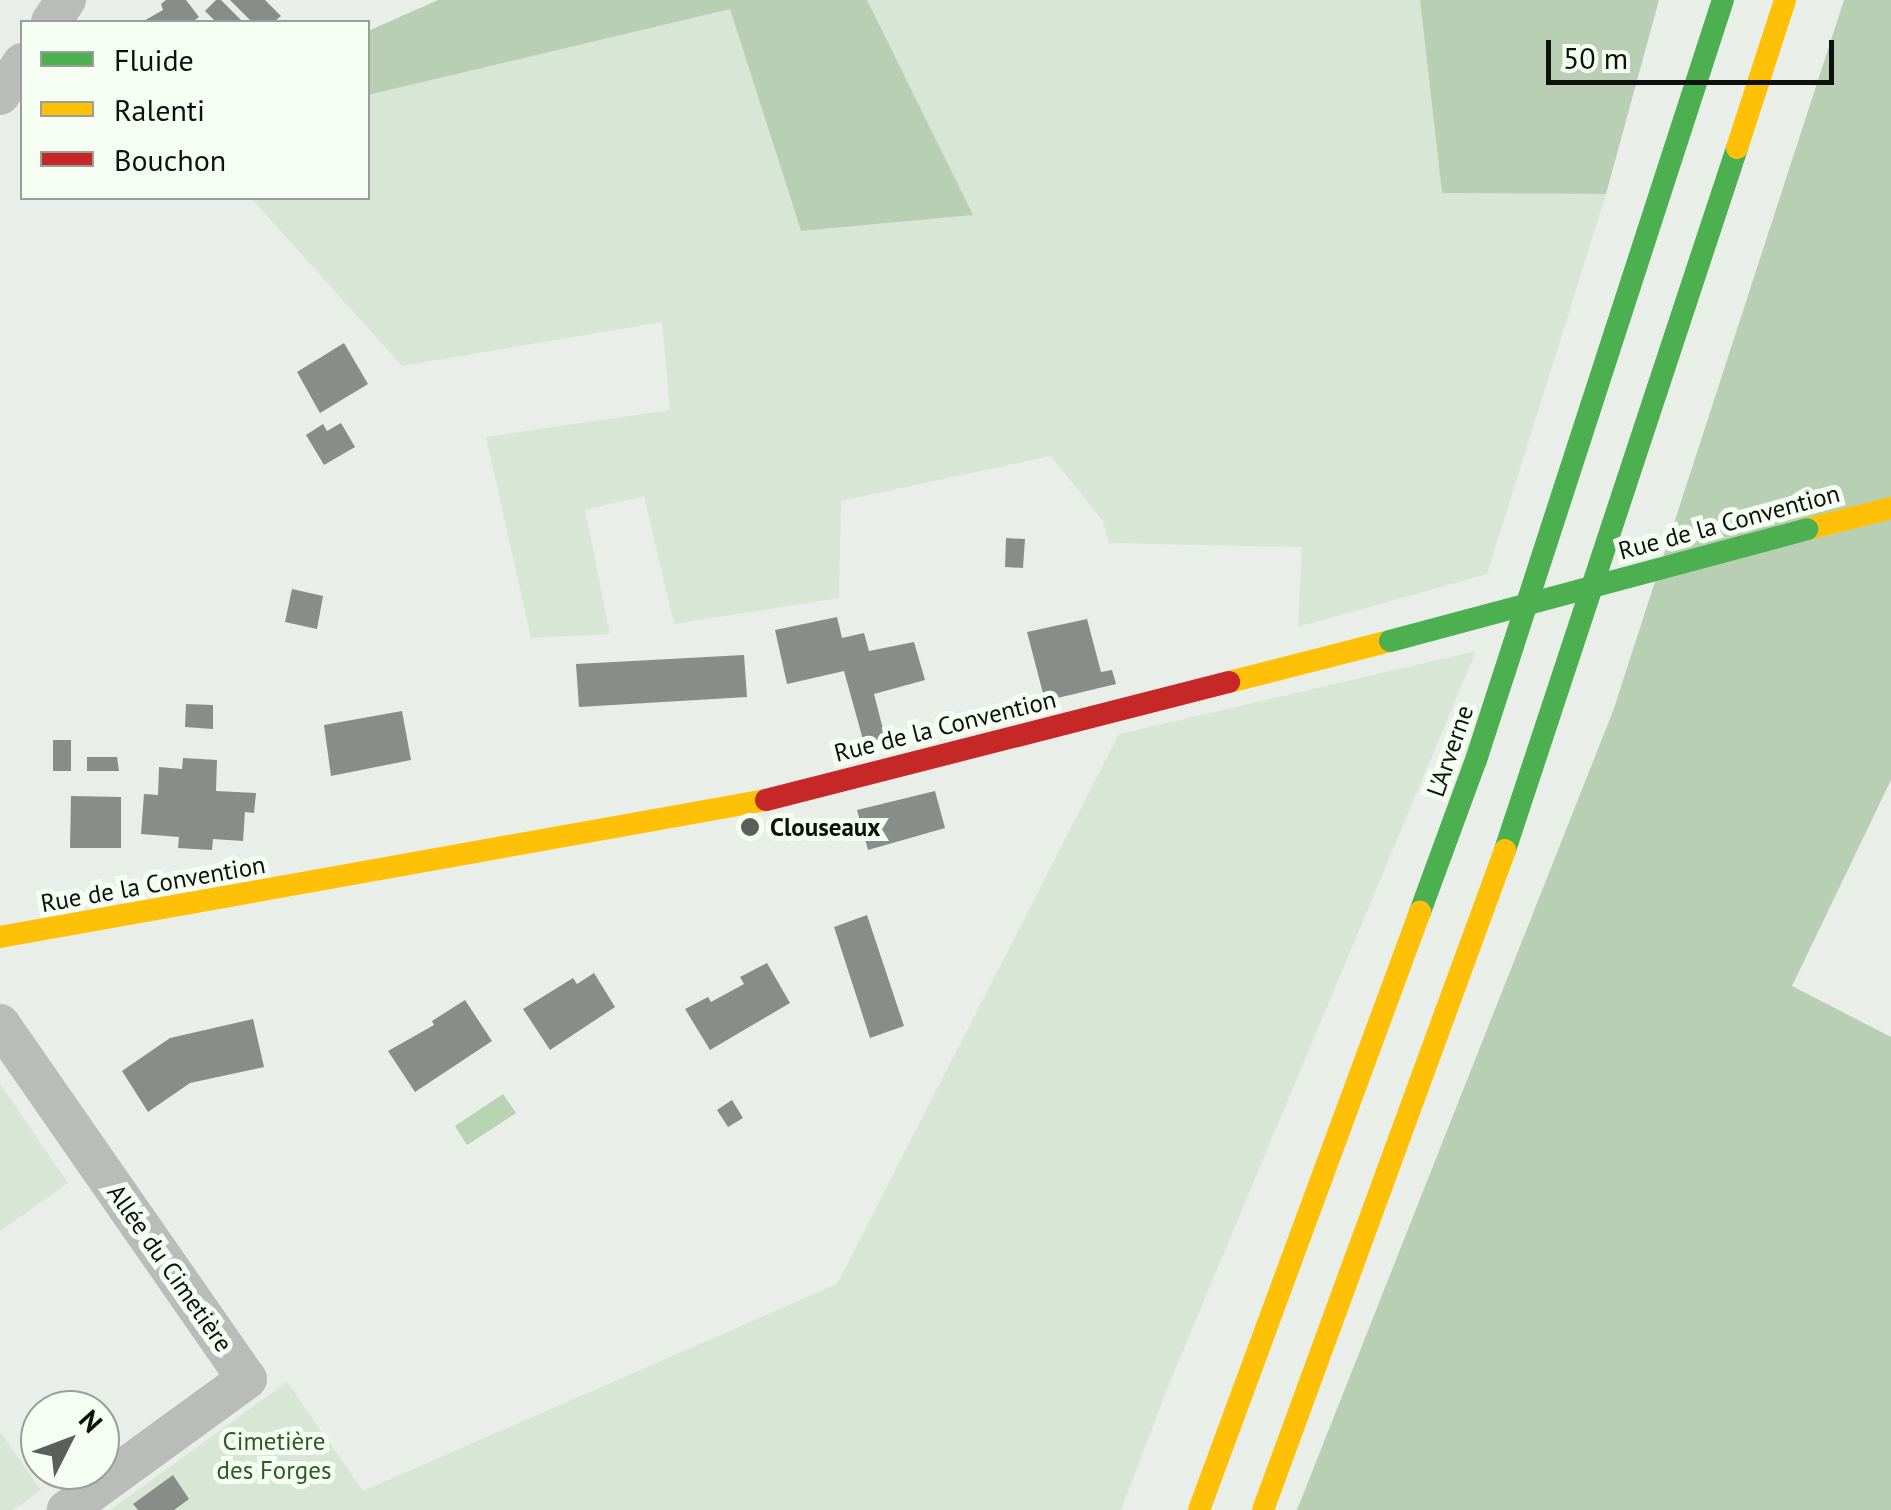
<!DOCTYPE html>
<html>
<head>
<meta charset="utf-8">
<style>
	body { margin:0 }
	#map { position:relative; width:1891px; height:1510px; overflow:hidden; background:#e9eee9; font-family:"PT Sans",sans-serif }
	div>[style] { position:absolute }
	.green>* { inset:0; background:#d7e6d5 }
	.forest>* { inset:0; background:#b8cfb4 }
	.water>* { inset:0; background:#b7d3b2 }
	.building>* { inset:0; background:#898d89 }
	.street>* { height:40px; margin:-20px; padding:0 20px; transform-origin:20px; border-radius:20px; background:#babcb9 }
	.fast>* { height:22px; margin:-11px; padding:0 11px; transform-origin:11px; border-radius:11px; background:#4caf50 }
	.slow>* { height:22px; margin:-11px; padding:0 11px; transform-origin:11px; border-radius:11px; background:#ffc107 }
	.jam>* { height:22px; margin:-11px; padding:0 11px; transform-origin:11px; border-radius:11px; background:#c62828 }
	.fast-bridge>* { height:22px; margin:-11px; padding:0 11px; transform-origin:11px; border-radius:11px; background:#4caf50 }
	.dots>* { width:28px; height:28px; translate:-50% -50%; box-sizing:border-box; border:5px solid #f6fef4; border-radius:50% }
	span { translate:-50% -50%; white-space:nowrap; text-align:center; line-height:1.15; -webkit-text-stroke:10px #f6fef4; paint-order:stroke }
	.street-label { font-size:25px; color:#0e110d }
	.poi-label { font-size:25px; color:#0e110d; font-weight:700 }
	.left { translate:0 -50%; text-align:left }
	.park-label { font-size:25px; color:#2b5c22 }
	.legend { position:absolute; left:20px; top:20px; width:350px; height:180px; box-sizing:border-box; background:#f6fef4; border:2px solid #999f98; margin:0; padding:12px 18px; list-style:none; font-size:30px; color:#0e110d }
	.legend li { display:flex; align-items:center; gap:20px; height:50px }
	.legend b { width:50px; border:2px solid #999f98 }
	.north { position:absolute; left:20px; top:1390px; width:100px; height:100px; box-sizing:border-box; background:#f6fef4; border:2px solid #999f98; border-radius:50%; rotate:48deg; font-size:28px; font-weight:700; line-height:40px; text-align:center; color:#0e110d }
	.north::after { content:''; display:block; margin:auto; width:35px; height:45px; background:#5b5e5a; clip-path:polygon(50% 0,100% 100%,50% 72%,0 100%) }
	.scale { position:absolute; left:1546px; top:40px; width:288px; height:45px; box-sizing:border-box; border:5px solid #0e110d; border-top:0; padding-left:12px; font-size:30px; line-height:35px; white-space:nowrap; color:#0e110d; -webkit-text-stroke:8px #f6fef4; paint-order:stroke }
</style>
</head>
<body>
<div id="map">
	<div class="green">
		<i style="clip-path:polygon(867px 0,1420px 0,1442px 193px,1606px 194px,1487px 574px,1298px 627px,1302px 547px,1109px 543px,1103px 521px,1051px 456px,841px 501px,839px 598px,674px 624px,644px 496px,585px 510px,610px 634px,531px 638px,486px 437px,670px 410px,662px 322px,402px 366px,251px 198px,368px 198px,368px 94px,730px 8px,801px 231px,972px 215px)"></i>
		<i style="clip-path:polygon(1476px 651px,1169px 1384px,1121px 1510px,110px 1510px,287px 1382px,363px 1491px,837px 1284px,1119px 734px)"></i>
		<i style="clip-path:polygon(0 1084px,68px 1183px,0 1231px)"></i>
		<i style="clip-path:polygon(0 1432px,41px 1490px,13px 1510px,0 1510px)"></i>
	</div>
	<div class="forest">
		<i style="clip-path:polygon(438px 0,867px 0,973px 215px,801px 231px,730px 9px,368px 95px,368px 31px)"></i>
		<i style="clip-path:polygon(1420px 0,1659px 0,1606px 194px,1442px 193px)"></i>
		<i style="clip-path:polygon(1844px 0,1891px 0,1891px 780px,1792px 986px,1891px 1037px,1891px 1510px,1297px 1510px,1613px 711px)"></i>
	</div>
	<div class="water">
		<i style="clip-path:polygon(503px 1094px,516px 1113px,467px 1145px,455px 1126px)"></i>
	</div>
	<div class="building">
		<i style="clip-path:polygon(166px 0,186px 0,199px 17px,192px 22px,142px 22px,163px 10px,161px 4px)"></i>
		<i style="clip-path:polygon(216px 0,221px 0,243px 22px,216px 22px,205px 11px)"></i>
		<i style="clip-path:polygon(230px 0,265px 0,281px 16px,274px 22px,252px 22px)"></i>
		<i style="clip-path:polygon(344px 343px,368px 384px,320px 413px,297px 372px)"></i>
		<i style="clip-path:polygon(341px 423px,355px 447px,324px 465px,306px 435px,323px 424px,327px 431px)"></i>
		<i style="clip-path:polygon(1006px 538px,1025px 539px,1023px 568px,1005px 567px)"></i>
		<i style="clip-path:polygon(292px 589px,323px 596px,317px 629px,285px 622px)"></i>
		<i style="clip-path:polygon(837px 617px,842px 638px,864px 633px,869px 651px,914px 642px,925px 680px,874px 694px,886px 741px,865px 747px,844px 671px,787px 684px,775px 630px)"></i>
		<i style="clip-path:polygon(1087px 619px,1101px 672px,1112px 670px,1116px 684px,1045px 701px,1027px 632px)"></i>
		<i style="clip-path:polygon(744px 655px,747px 697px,579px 707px,576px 664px)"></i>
		<i style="clip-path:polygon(186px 704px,213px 705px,213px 729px,185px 727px)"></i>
		<i style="clip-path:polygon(402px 711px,411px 760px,331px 776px,324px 725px)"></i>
		<i style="clip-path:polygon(53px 740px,71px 740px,71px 771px,53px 771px)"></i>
		<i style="clip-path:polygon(87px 757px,117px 757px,119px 771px,87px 771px)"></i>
		<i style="clip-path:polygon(183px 758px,217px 760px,216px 791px,256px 793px,254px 813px,245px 812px,243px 841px,213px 839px,212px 850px,178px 848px,179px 837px,141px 834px,144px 794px,158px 795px,159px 767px,182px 769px)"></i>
		<i style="clip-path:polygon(935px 791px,945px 828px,868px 850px,857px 810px)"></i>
		<i style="clip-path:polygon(71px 796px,121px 797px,121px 848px,70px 848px)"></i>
		<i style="clip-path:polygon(867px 915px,904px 1026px,870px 1038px,834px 927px)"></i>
		<i style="clip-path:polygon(767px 963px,790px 1003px,710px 1050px,685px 1009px,708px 997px,711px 1002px,744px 984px,740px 977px)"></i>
		<i style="clip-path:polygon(594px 973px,615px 1007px,550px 1050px,523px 1009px,573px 978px,577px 984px)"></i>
		<i style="clip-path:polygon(465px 1000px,492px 1041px,415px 1092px,388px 1051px,434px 1025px,432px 1021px)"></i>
		<i style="clip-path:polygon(253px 1019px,264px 1067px,190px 1083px,148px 1112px,122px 1071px,170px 1038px)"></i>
		<i style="clip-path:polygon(732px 1100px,743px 1118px,728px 1127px,717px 1110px)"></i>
		<i style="clip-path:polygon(173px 1475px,189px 1499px,174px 1510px,138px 1510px,133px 1504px)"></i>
	</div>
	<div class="street">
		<i style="left:51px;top:22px;width:27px;rotate:-56deg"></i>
		<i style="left:0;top:95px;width:39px;rotate:-55deg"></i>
		<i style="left:0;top:1024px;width:432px;rotate:55.2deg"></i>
		<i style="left:247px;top:1379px;width:223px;rotate:144deg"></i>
	</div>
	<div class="fast">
		<i style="left:1505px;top:850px;width:739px;rotate:-71.71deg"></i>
		<i style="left:1420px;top:912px;width:162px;rotate:-69.8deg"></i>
		<i style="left:1476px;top:760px;width:799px;rotate:-72deg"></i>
	</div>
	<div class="slow">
		<i style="left:1737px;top:148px;width:156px;rotate:-72deg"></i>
		<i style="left:1807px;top:529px;width:87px;rotate:-14deg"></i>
		<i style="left:1229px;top:682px;width:166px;rotate:-14.3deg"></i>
		<i style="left:0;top:937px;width:778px;rotate:-10.14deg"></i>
		<i style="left:1199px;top:1510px;width:638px;rotate:-69.72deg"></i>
		<i style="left:1263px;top:1510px;width:703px;rotate:-69.86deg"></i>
	</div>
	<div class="jam">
		<i style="left:766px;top:800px;width:478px;rotate:-14.3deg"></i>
	</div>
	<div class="fast-bridge">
		<i style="left:1390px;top:641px;width:432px;rotate:-15deg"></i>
	</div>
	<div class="dots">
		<i style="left:750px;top:827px;background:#5b5e5a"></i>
	</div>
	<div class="street-label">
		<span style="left:1729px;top:522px;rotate:-15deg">Rue de la Convention</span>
		<span style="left:945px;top:726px;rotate:-14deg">Rue de la Convention</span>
		<span style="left:1450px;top:751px;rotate:-71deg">L'Arverne</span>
		<span style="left:153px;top:884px;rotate:-10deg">Rue de la Convention</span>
		<span style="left:170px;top:1268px;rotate:55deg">Allée du Cimetière</span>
	</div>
	<div class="poi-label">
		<span class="left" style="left:770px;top:827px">Clouseaux</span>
	</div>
	<div class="park-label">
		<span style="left:274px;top:1456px">Cimetière<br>des Forges</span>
	</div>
	<ul class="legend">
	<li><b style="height:12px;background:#4caf50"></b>Fluide</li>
	<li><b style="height:12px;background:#ffc107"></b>Ralenti</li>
	<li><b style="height:12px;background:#c62828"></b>Bouchon</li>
	</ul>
	<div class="north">N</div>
	<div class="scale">50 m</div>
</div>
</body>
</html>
